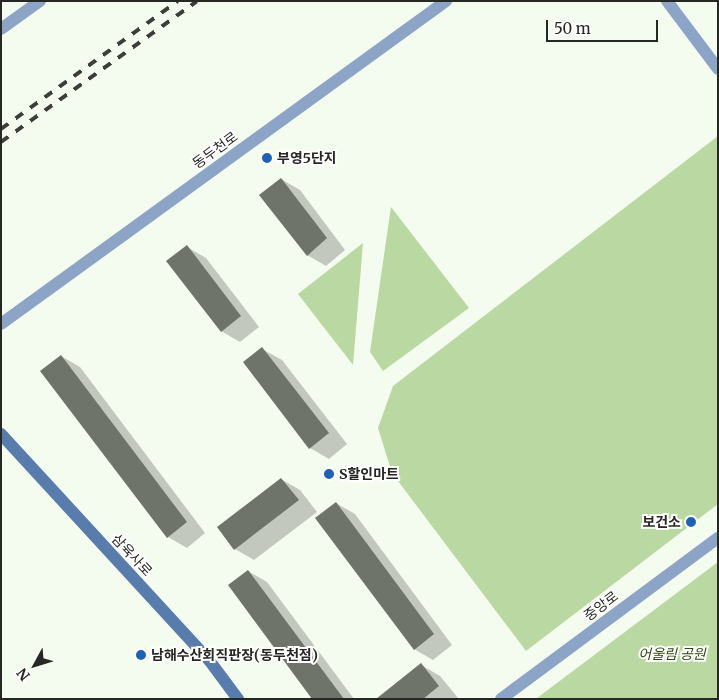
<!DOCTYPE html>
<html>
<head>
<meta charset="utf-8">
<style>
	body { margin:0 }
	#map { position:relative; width:719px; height:700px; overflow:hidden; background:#f4fbef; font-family:Merriweather,"Noto Sans KR",serif }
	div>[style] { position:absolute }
	.green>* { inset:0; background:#bad8a2 }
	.shadow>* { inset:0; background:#0003 }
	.building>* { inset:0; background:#6e746a }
	.minor>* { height:12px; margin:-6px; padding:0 6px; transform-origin:6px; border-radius:6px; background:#8ca5c6 }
	.tertiary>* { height:12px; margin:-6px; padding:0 6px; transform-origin:6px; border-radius:6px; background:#8ca5c6 }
	.secondary>* { height:12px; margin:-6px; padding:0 6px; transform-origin:6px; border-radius:6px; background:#587cab }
	.rail>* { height:4px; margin-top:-2px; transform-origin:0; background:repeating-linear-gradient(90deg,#3b3e39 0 9px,transparent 0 18px) }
	.dots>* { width:14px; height:14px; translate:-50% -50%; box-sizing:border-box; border:2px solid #fff; border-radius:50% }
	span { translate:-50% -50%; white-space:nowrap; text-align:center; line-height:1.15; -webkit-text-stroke:4px #fff; paint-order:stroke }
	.street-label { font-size:14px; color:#262824 }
	.poi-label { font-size:14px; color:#262824; font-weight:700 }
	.left { translate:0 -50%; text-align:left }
	.right { translate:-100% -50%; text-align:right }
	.park-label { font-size:14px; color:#2d490c; font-style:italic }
	.frame { position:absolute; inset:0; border:2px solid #262824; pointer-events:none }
	.north { position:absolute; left:10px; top:640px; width:50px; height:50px; -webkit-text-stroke:4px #fff; paint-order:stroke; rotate:231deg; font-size:14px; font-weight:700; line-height:20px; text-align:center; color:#262824 }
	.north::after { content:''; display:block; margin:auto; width:18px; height:22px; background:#262824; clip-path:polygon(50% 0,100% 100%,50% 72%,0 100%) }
	.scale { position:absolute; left:546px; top:20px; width:112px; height:22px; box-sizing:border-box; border:2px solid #262824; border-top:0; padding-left:6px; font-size:15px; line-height:18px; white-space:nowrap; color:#262824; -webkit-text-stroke:4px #fff; paint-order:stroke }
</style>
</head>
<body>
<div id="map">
	<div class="green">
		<i style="clip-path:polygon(718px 136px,718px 504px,526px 651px,392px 473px,378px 428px,393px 386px)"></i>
		<i style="clip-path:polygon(391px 207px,469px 308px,383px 371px,370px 352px)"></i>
		<i style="clip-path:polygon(363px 243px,353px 365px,298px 294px)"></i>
		<i style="clip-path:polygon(718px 562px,718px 699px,536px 699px,545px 692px)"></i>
	</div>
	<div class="shadow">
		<i style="clip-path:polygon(281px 179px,300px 190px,345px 250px,326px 266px,307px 255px)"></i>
		<i style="clip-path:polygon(187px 247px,206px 258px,259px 327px,240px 342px,221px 331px)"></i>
		<i style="clip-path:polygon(262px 349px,282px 360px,347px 444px,329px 459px,310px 448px)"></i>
		<i style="clip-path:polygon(61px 356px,80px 367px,205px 533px,187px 548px,168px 537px)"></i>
		<i style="clip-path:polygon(281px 479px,300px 490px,317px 512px,254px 560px,235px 549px)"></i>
		<i style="clip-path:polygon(336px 503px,355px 514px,452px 645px,433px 660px,414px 649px)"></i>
		<i style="clip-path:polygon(248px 571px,267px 582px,354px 699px,313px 699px)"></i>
		<i style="clip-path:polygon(421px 665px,440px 676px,458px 698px,378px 699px)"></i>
	</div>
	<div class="building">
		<i style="clip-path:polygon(281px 178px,327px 238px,307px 256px,259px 195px)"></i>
		<i style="clip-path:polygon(187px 245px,241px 316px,221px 332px,166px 261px)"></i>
		<i style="clip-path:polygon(262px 347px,329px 433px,309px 449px,243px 362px)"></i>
		<i style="clip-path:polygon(61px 355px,187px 522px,167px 538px,40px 371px)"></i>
		<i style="clip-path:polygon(281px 478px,299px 500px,234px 550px,217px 527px)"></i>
		<i style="clip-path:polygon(336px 502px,434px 634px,414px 650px,315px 518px)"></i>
		<i style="clip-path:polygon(248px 570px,344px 699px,312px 699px,228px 585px)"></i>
		<i style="clip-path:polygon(421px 663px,439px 686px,423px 699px,376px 699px)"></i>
	</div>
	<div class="minor">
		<i style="left:1px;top:29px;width:48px;rotate:-35.7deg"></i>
	</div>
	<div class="tertiary">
		<i style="left:667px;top:1px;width:85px;rotate:53.1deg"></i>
		<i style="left:1px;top:324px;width:550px;rotate:-35.97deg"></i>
		<i style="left:501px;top:699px;width:270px;rotate:-36.6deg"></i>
	</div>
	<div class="secondary">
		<i style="left:1px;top:434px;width:307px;rotate:47.4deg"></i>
		<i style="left:209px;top:660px;width:49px;rotate:53.4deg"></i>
	</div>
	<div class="rail">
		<i style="left:1px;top:129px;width:218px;rotate:-35.9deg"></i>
		<i style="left:1px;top:142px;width:241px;rotate:-35.7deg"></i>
	</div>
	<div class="dots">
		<i style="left:267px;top:158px;background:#1e63b3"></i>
		<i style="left:329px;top:474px;background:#1e63b3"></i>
		<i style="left:691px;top:522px;background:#1e63b3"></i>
		<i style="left:141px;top:655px;background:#1e63b3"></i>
	</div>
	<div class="street-label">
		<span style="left:215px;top:150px;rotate:-36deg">동두천로</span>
		<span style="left:132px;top:555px;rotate:47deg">삼육사로</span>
		<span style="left:601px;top:606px;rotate:-37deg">중앙로</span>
	</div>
	<div class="poi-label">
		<span class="left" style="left:277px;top:158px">부영5단지</span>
		<span class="left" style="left:339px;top:474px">S할인마트</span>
		<span class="right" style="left:681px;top:522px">보건소</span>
		<span class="left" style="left:151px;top:655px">남해수산회직판장(동두천점)</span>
	</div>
	<div class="park-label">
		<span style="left:672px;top:654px">어울림 공원</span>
	</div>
	<div class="frame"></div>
	<div class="north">N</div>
	<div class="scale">50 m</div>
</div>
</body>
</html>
